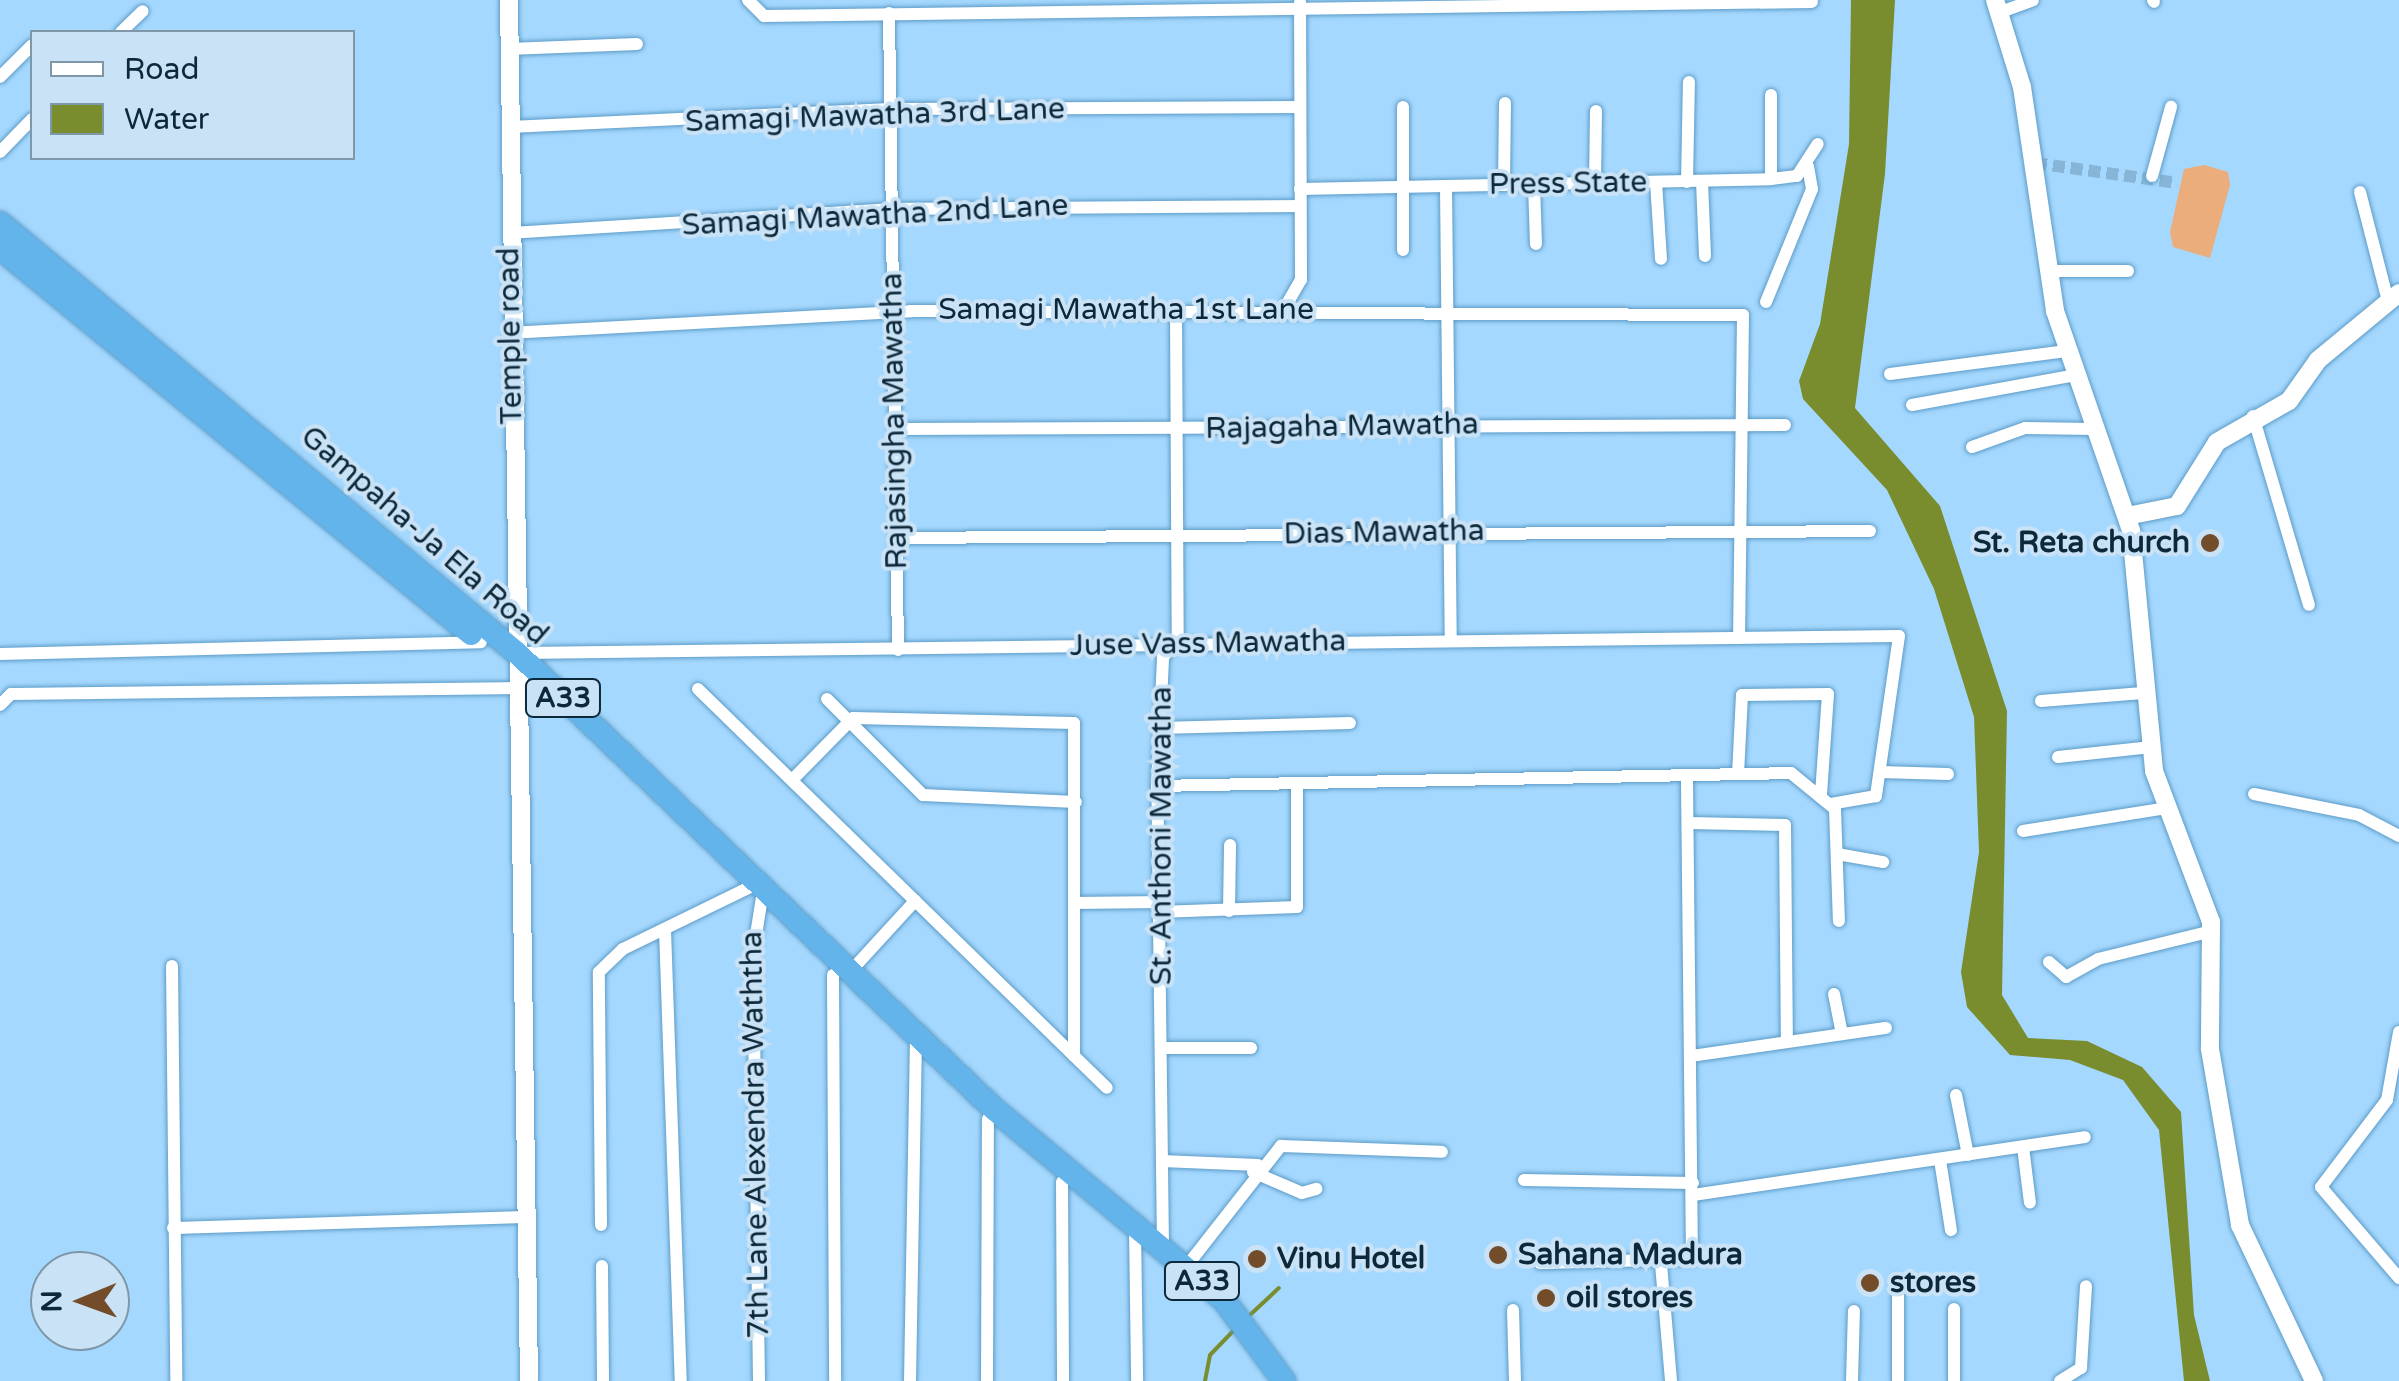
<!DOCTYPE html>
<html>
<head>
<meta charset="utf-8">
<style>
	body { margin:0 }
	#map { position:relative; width:2399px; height:1381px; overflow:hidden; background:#a5d8fe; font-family:"Varela Round",sans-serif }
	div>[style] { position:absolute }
	.green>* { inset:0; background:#eaad7b }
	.water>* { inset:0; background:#798d2e }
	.stream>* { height:4px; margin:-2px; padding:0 2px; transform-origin:2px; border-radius:2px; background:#798d2e }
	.street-tunnel>* { height:12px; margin-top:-6px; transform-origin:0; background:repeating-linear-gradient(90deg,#87b5d7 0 12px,transparent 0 18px) }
	.roads { filter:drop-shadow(0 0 2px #5c9cc8) drop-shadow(0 0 2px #5c9cc8) }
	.street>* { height:12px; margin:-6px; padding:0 6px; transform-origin:6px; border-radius:6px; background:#fff }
	.secondary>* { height:18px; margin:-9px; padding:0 9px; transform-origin:9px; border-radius:9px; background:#fff }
	.highway>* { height:22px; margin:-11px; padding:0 11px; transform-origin:11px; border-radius:11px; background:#63b4eb }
	.dots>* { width:28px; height:28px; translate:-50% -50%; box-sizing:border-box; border:5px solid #c9e2f5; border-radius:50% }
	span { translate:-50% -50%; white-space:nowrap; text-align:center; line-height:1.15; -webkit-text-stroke:8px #c9e2f5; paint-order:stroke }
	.shield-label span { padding:2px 8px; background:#c9e2f5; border:2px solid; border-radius:8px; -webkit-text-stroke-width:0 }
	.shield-label { font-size:28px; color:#0d2839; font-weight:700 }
	.street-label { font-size:30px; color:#0d2839 }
	.poi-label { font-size:30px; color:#0d2839; font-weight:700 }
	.right { translate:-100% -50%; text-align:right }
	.left { translate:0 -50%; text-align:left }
	.legend { position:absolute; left:30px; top:30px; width:325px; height:130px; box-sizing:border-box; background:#c9e2f5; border:2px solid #7e98aa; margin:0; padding:12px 18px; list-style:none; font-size:30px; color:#0d2839 }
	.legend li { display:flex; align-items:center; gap:20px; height:50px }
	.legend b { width:50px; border:2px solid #7e98aa }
	.north { position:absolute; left:30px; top:1251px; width:100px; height:100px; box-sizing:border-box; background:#c9e2f5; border:2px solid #7e98aa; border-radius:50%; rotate:269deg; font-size:28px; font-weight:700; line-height:40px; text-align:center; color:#0d2839 }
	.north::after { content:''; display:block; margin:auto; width:35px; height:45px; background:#734c2a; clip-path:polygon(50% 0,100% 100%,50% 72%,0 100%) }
</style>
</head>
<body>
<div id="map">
	<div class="green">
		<i style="clip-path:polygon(2204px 165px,2228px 172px,2230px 185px,2210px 258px,2173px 247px,2170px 232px,2184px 169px)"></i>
	</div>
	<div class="water">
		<i style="clip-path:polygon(1851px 0,1895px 0,1885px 174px,1855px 408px,1940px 506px,2007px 711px,2002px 995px,2028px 1038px,2087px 1041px,2142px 1067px,2181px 1112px,2194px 1315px,2210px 1381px,2184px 1381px,2159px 1130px,2123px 1080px,2070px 1060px,2010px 1055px,1967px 1007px,1961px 972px,1979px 852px,1974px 717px,1934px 589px,1887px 490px,1803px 399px,1799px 381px,1820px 324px,1849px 144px)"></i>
	</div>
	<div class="stream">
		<i style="left:1251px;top:1314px;width:38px;rotate:-43deg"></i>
		<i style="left:1205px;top:1381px;width:26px;rotate:-79deg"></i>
		<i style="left:1210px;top:1355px;width:37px;rotate:-46deg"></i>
	</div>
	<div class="street-tunnel">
		<i style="left:2035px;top:163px;width:144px;rotate:8deg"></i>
	</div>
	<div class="roads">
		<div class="street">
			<i style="left:748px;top:0;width:23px;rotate:45deg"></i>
			<i style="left:764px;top:16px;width:1048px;rotate:-0.77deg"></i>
			<i style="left:2153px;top:0;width:2px;rotate:63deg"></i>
			<i style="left:889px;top:13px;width:637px;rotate:89.19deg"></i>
			<i style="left:1998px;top:13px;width:37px;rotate:-20deg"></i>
			<i style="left:121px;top:32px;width:30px;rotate:-44deg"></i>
			<i style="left:508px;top:49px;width:129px;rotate:-2.2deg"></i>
			<i style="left:0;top:77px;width:45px;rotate:-45deg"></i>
			<i style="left:1771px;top:95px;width:84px;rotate:90deg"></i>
			<i style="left:1403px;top:107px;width:143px;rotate:90deg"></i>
			<i style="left:510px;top:127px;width:386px;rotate:-2.7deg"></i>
			<i style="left:896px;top:109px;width:404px;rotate:-0.3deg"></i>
			<i style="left:0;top:152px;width:46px;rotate:-45.9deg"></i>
			<i style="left:2152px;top:176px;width:72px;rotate:-74.6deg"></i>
			<i style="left:1702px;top:181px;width:75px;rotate:87.7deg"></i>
			<i style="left:1656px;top:182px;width:77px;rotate:86.3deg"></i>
			<i style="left:1687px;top:182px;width:100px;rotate:-88.9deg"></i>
			<i style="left:1595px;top:183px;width:72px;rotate:-89.2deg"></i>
			<i style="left:1534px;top:184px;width:60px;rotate:88.1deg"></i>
			<i style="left:1504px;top:185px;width:82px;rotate:-89.3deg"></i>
			<i style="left:1446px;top:187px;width:454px;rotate:89.4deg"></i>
			<i style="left:1300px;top:189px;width:471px;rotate:-1.2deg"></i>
			<i style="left:1771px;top:179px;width:26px;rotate:-7deg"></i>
			<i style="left:1797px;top:176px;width:38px;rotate:-57deg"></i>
			<i style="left:2360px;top:192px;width:108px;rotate:75.6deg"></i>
			<i style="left:510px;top:233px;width:378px;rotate:-3.6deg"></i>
			<i style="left:887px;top:209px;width:412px;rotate:-0.4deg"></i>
			<i style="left:2048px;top:271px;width:80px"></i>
			<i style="left:1766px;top:302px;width:122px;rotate:-67.8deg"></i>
			<i style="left:1812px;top:189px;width:23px;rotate:-100deg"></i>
			<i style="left:1284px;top:309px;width:34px;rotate:-60deg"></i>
			<i style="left:1301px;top:280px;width:278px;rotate:-90.2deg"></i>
			<i style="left:1176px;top:311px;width:331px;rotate:89.7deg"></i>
			<i style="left:510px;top:333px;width:401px;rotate:-3.1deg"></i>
			<i style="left:910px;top:311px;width:833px;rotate:0.28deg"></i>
			<i style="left:1743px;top:315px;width:323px;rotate:90.7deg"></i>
			<i style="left:1890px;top:374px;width:178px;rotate:-7.4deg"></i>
			<i style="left:1912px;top:405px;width:166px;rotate:-10.4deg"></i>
			<i style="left:2253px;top:416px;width:197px;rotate:73.5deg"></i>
			<i style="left:899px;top:429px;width:886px;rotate:-0.26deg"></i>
			<i style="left:1972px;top:447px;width:56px;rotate:-19.7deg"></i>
			<i style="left:2025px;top:428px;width:69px;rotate:0.8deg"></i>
			<i style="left:898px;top:538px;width:972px;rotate:-0.41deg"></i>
			<i style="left:521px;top:653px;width:1378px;rotate:-0.71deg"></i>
			<i style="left:1899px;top:636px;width:162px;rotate:98.2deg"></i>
			<i style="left:1876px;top:796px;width:47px;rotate:170.1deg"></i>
			<i style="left:0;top:654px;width:481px;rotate:-1.4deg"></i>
			<i style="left:698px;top:689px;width:571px;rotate:44.29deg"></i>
			<i style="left:827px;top:699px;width:136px;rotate:45deg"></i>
			<i style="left:923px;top:795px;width:153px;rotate:2.6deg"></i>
			<i style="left:2041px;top:701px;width:102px;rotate:-4.5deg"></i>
			<i style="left:0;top:705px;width:16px;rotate:-45deg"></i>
			<i style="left:11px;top:694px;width:507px;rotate:-0.68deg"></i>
			<i style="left:1160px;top:728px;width:190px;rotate:-1.5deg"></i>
			<i style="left:2058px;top:757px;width:94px;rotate:-6.1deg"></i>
			<i style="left:1880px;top:772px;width:68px;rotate:1.7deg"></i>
			<i style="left:1738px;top:774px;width:79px;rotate:-87.1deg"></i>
			<i style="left:1742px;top:695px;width:86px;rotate:-0.7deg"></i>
			<i style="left:1828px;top:694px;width:101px;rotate:94deg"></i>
			<i style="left:792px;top:780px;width:87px;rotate:-45.5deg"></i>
			<i style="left:853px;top:718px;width:221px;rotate:1.3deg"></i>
			<i style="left:1074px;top:723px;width:333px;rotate:90deg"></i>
			<i style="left:1157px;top:786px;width:634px;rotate:-1.17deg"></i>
			<i style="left:1791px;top:773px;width:57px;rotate:39.3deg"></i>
			<i style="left:1835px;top:809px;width:112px;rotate:88deg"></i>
			<i style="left:2254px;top:794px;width:107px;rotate:11.3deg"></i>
			<i style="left:2359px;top:815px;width:45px;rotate:27.7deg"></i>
			<i style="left:1689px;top:823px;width:96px;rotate:1.2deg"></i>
			<i style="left:1785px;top:825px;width:216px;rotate:89.5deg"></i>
			<i style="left:2023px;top:831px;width:145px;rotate:-9.1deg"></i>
			<i style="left:1837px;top:854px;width:47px;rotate:9.9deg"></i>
			<i style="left:1077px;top:903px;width:82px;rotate:-0.7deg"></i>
			<i style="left:1229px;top:911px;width:66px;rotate:-89.1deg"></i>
			<i style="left:1159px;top:912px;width:138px;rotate:-2.1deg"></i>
			<i style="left:1297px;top:907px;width:124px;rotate:-90deg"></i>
			<i style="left:665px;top:930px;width:451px;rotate:88deg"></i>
			<i style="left:2049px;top:962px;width:23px;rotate:41deg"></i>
			<i style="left:2066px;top:977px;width:37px;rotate:-29deg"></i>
			<i style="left:2098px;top:959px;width:117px;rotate:-13.8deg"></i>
			<i style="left:172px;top:966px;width:415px;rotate:89.4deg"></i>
			<i style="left:849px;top:973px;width:98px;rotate:-47.5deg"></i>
			<i style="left:833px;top:975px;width:406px;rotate:89.7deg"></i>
			<i style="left:1834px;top:994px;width:41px;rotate:78.7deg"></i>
			<i style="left:2399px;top:1032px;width:69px;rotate:100deg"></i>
			<i style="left:2387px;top:1100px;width:109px;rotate:127.2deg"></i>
			<i style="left:2321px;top:1187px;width:120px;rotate:49.4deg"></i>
			<i style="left:1162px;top:1048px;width:89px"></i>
			<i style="left:1691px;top:1056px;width:197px;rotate:-8.2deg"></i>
			<i style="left:1956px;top:1095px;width:61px;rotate:78.7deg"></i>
			<i style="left:2023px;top:1147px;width:56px;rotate:82.9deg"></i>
			<i style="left:1940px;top:1160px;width:71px;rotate:81.1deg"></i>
			<i style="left:1162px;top:1161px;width:96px;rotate:2.4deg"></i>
			<i style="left:1253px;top:1172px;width:53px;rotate:23.2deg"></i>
			<i style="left:1302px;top:1193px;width:15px;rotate:-16deg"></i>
			<i style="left:1524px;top:1180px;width:169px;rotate:1deg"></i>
			<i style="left:1062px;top:1182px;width:199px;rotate:89.7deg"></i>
			<i style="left:1693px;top:1195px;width:396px;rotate:-8.4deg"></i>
			<i style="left:601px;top:1225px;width:253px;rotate:-90.5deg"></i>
			<i style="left:599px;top:972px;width:33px;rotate:-44deg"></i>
			<i style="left:623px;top:949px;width:148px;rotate:-26deg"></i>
			<i style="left:173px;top:1228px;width:353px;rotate:-1.8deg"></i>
			<i style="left:1135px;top:1229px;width:152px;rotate:89.2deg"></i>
			<i style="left:1163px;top:1247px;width:461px;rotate:-90.7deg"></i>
			<i style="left:1157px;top:786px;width:129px;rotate:-87.3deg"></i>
			<i style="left:1163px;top:657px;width:18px;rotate:-49deg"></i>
			<i style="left:1540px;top:1263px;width:152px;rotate:-1.5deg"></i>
			<i style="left:1692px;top:1259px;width:483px;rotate:-90.6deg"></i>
			<i style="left:1661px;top:1264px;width:117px;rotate:85.1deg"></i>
			<i style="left:602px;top:1266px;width:115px;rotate:89.5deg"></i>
			<i style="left:1186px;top:1267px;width:154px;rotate:-51.9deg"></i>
			<i style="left:1281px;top:1146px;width:161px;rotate:2.1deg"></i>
			<i style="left:1898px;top:1281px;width:100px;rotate:90deg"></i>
			<i style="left:1513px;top:1310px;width:71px;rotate:88.4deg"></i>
			<i style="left:759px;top:1381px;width:427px;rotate:-90.8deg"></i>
			<i style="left:753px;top:954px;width:64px;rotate:-81deg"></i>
			<i style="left:910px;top:1381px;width:345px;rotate:-89deg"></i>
			<i style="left:987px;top:1381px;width:262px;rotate:-89.8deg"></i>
			<i style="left:1852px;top:1381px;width:70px;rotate:-88.4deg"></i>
			<i style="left:1954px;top:1381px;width:72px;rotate:-90deg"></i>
			<i style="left:2060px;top:1381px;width:25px;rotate:-32deg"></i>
			<i style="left:2081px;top:1368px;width:82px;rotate:-86.5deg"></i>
		</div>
		<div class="secondary">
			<i style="left:509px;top:0;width:1381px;rotate:89.17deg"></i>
			<i style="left:1995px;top:0;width:91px;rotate:72.8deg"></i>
			<i style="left:2022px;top:87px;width:226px;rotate:81.6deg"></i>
			<i style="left:2055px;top:311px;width:233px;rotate:70.9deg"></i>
			<i style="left:2131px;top:531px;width:241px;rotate:84.5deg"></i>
			<i style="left:2154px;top:771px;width:161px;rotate:69.3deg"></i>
			<i style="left:2211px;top:922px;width:127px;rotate:90.5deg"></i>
			<i style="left:2210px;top:1049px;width:179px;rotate:80.3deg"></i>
			<i style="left:2240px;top:1225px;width:173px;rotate:64.6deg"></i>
			<i style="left:2127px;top:516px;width:51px;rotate:-11.3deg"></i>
			<i style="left:2177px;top:506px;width:75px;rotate:-58deg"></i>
			<i style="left:2217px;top:442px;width:83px;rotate:-29.7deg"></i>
			<i style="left:2289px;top:401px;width:50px;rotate:-54.7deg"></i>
			<i style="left:2318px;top:360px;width:105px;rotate:-39.6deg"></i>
		</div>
		<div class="highway">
			<i style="left:0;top:223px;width:672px;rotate:39.75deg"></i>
			<i style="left:517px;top:653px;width:660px;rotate:43.71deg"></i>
			<i style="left:994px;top:1109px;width:299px;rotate:39.7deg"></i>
			<i style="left:1224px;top:1300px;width:101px;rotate:53.5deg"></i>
			<i style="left:0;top:248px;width:609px;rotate:39.34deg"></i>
		</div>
	</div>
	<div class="dots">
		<i style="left:2210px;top:543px;background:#734c2a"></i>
		<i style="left:1498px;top:1255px;background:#734c2a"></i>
		<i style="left:1257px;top:1259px;background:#734c2a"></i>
		<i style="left:1870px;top:1283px;background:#734c2a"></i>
		<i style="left:1546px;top:1298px;background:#734c2a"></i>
	</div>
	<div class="shield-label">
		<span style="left:563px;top:698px">A33</span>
		<span style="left:1202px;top:1281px">A33</span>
	</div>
	<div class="street-label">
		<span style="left:875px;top:116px;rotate:-2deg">Samagi Mawatha 3rd Lane</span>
		<span style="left:1568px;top:184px;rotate:-1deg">Press State</span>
		<span style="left:875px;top:216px;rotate:-3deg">Samagi Mawatha 2nd Lane</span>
		<span style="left:1126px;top:310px">Samagi Mawatha 1st Lane</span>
		<span style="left:511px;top:336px;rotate:-91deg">Temple road</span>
		<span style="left:895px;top:421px;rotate:-91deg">Rajasingha Mawatha</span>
		<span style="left:1342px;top:427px;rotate:-1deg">Rajagaha Mawatha</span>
		<span style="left:1384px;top:533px;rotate:-1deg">Dias Mawatha</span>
		<span style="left:424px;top:536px;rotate:41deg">Gampaha-Ja Ela Road</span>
		<span style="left:1208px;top:644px;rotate:-1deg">Juse Vass Mawatha</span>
		<span style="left:1162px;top:836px;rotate:-90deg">St. Anthoni Mawatha</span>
		<span style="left:756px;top:1135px;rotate:-91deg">7th Lane Alexendra Waththa</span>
	</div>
	<div class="poi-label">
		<span class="right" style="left:2190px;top:543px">St. Reta church</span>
		<span class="left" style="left:1518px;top:1255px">Sahana Madura</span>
		<span class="left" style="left:1277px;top:1259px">Vinu Hotel</span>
		<span class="left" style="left:1890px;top:1283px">stores</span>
		<span class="left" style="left:1566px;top:1298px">oil stores</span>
	</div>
	<ul class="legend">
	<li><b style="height:12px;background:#fff"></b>Road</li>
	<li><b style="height:28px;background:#798d2e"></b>Water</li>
	</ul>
	<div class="north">N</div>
</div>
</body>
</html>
